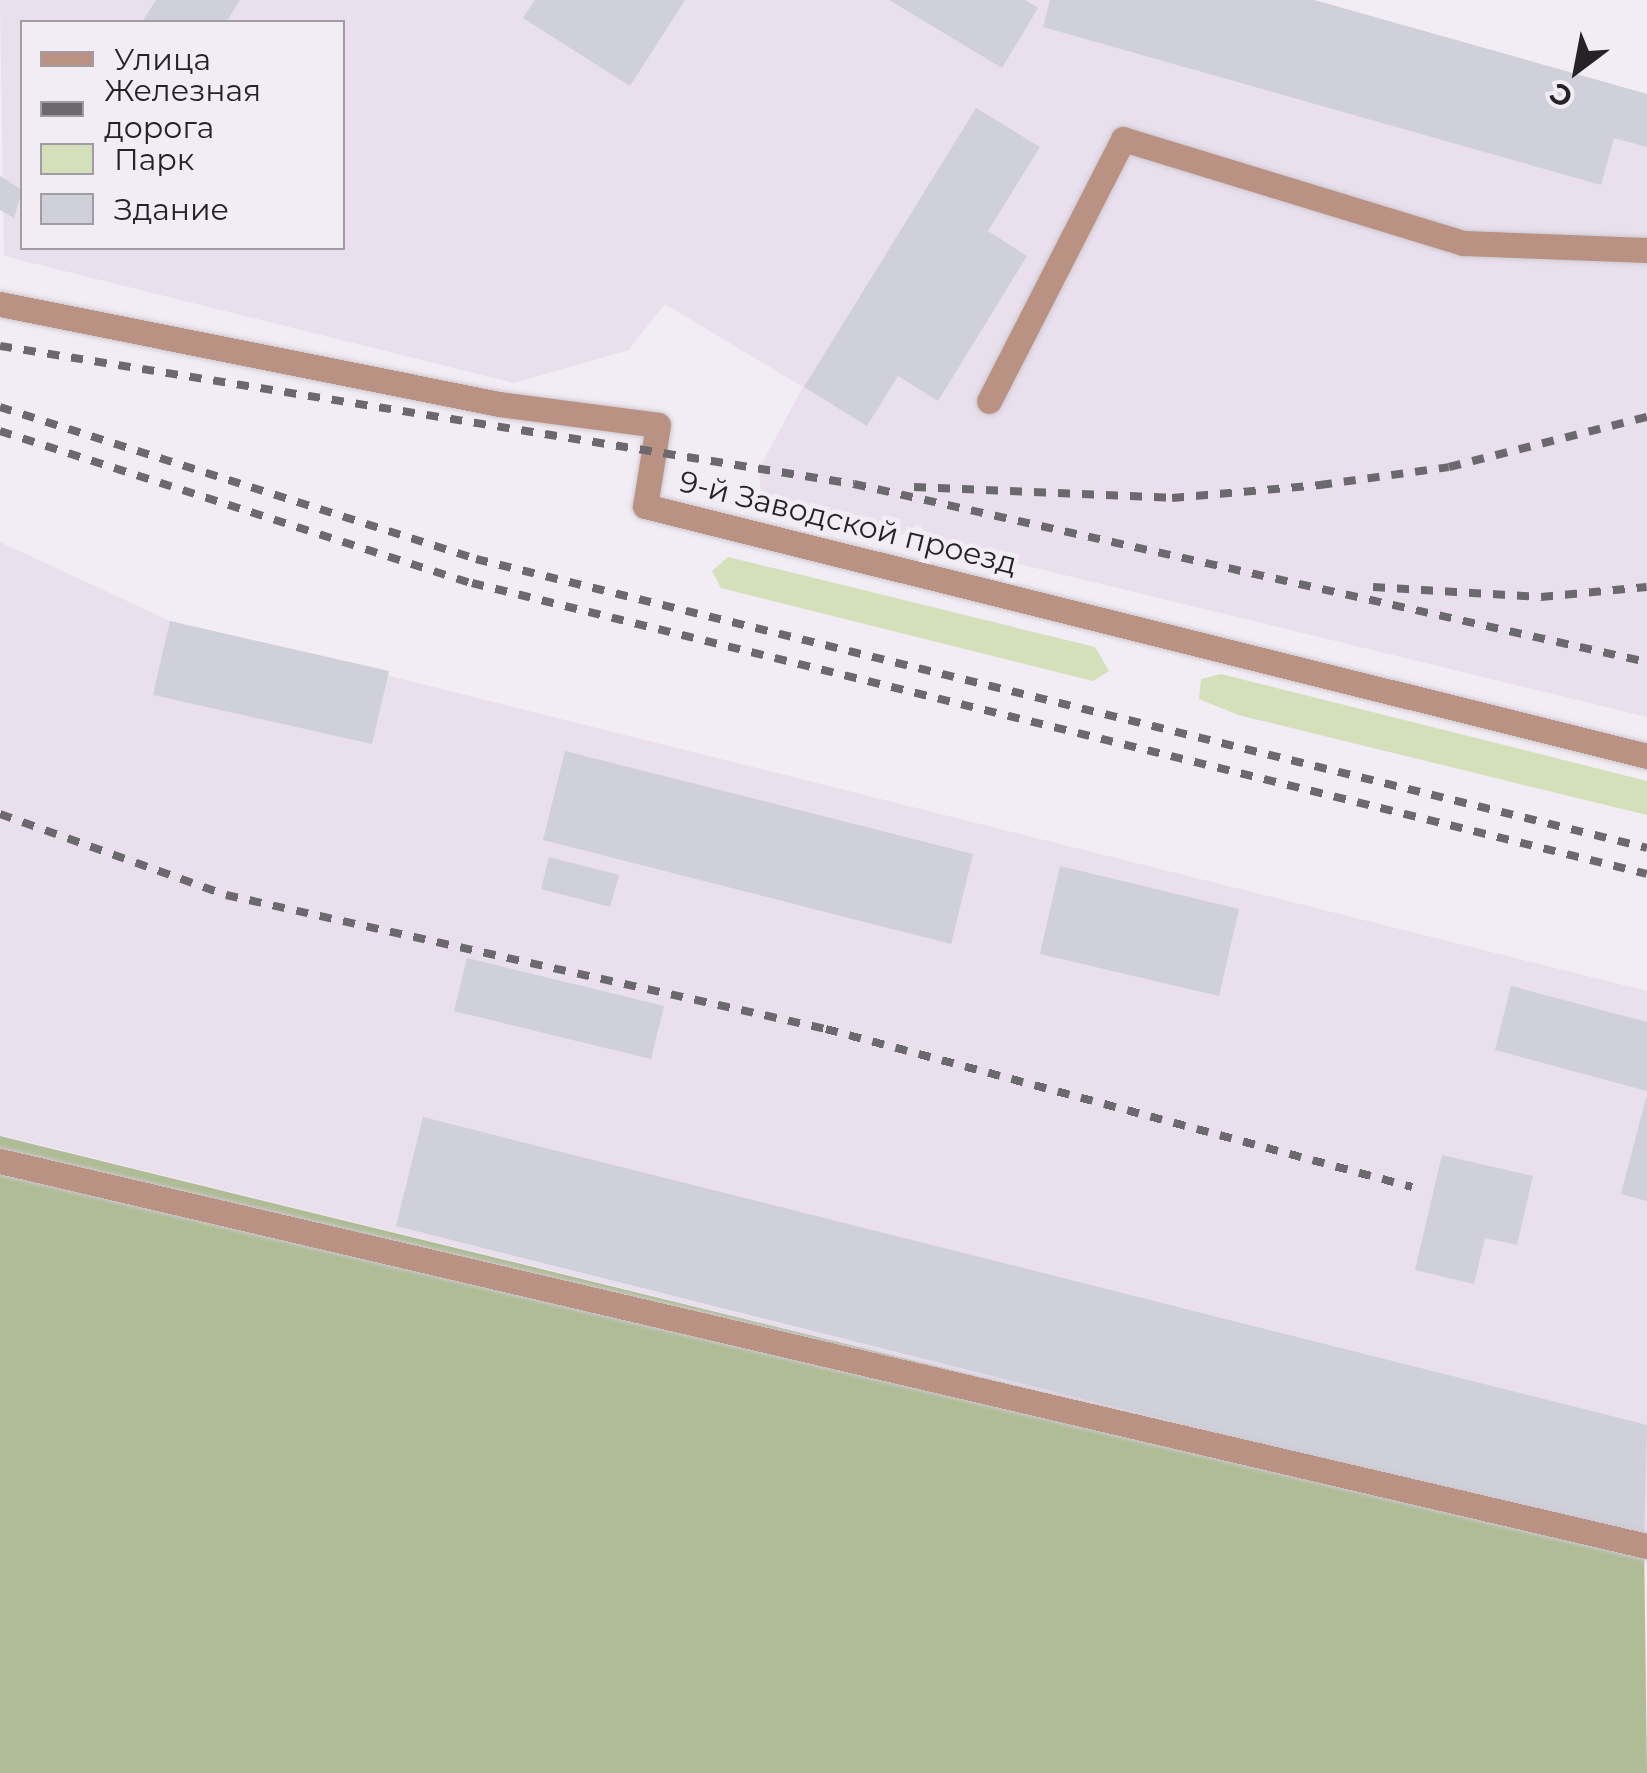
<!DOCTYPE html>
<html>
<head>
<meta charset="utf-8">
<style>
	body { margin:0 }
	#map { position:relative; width:1647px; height:1773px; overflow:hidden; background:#f2ecf4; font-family:Montserrat,sans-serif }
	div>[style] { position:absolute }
	.built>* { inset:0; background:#e9dfed }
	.green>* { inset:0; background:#d3e0b9 }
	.forest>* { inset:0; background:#afbc95 }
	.building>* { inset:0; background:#cfd0d9 }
	.roads { filter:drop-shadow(0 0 2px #cdc8cf) drop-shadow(0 0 2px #cdc8cf) }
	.minor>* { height:25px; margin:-12.5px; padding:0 12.5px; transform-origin:12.5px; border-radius:12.5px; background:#b99283 }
	.rail>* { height:8px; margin-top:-4px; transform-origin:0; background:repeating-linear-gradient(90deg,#6c696e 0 12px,transparent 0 24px) }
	span { translate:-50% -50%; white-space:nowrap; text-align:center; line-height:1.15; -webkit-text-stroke:9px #f2ecf4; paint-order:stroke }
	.street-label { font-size:30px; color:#252326 }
	.legend { position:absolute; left:20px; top:20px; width:325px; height:230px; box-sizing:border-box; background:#f2ecf4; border:2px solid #a09ca2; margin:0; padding:12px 18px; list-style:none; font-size:30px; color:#252326 }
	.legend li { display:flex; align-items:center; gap:20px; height:50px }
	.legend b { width:50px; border:2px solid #a09ca2 }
	.north { position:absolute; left:1527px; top:20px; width:100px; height:100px; -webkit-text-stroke:8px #f2ecf4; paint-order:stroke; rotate:212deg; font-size:28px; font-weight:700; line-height:40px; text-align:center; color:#252326 }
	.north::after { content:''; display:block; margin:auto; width:35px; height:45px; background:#252326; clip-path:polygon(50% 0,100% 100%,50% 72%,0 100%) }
</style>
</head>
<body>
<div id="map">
	<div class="built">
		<i style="clip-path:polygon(evenodd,0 0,1314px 0,1647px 94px,1647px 717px,761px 501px,759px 469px,803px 387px,665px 304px,628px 350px,514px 383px,4px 256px,0 0,22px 22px,342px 22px,342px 248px,22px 248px,22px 22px)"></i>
		<i style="clip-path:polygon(0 542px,170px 621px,1647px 991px,1647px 1540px,0 1135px)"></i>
	</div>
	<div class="green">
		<i style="clip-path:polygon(728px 557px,1095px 647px,1109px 671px,1093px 681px,721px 588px,712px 571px)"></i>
		<i style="clip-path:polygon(1221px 674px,1647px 781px,1647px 815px,1238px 715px,1199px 699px,1201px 679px)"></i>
	</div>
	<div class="forest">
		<i style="clip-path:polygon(0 1136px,1644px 1540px,1647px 1773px,0 1773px)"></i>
	</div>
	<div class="building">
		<i style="clip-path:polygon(156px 0,240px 0,226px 22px,142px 22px)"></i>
		<i style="clip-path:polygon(535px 0,685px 0,630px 86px,523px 18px)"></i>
		<i style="clip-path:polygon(889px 0,1025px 0,1038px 8px,1002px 68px)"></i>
		<i style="clip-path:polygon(1050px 0,1314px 0,1647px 94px,1647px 147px,1614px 138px,1601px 185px,1043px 27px)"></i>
		<i style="clip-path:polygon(976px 108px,1040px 147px,988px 231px,1027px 256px,938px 401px,898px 376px,867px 426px,804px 387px)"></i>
		<i style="clip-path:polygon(0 176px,22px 190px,14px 218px,0 210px)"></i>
		<i style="clip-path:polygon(170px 621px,389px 671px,372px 744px,153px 695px)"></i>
		<i style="clip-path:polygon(565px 751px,973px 854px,951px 944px,543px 840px)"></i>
		<i style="clip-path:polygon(549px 857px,619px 875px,610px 907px,541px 889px)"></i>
		<i style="clip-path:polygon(1060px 866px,1239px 909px,1219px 996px,1040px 954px)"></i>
		<i style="clip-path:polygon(467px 958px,664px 1006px,651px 1059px,454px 1011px)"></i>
		<i style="clip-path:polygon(1511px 986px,1647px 1022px,1647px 1091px,1495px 1050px)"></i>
		<i style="clip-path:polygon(1646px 1098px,1647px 1098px,1647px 1201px,1621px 1194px)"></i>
		<i style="clip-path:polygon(423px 1117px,1647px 1425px,1644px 1540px,396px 1226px)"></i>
		<i style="clip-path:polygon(1442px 1155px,1533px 1176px,1517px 1245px,1485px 1238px,1474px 1284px,1415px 1270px)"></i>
	</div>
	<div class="roads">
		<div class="minor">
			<i style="left:0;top:304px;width:509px;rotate:11.33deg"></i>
			<i style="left:499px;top:404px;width:160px;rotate:7.5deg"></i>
			<i style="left:658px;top:425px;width:82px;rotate:99.1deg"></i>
			<i style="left:645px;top:506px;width:1033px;rotate:14.01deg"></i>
			<i style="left:989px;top:401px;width:294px;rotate:-62.9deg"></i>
			<i style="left:1123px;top:139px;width:356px;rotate:17deg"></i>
			<i style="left:1463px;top:243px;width:184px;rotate:2.2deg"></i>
			<i style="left:0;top:1161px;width:1691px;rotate:13.16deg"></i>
		</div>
	</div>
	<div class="rail">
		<i style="left:0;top:346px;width:865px;rotate:9.18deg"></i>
		<i style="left:854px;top:484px;width:813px;rotate:12.65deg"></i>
		<i style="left:0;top:407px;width:500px;rotate:17.7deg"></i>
		<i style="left:476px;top:559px;width:1206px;rotate:13.86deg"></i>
		<i style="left:0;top:431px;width:496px;rotate:17.9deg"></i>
		<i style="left:472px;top:583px;width:1210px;rotate:13.91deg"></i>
		<i style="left:914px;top:487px;width:258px;rotate:2.4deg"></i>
		<i style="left:1172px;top:498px;width:149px;rotate:-5deg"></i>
		<i style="left:1320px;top:485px;width:130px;rotate:-7.9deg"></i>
		<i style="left:1449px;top:467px;width:204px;rotate:-14.2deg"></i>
		<i style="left:1373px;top:587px;width:168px;rotate:3.4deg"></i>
		<i style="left:1541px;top:597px;width:106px;rotate:-5.4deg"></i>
		<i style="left:0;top:814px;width:240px;rotate:19.7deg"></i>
		<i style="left:226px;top:895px;width:615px;rotate:12.59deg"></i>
		<i style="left:826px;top:1029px;width:607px;rotate:15.09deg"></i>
	</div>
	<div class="street-label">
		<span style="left:848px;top:523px;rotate:14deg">9-й Заводской проезд</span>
	</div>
	<ul class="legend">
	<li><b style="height:12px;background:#b99283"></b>Улица</li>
	<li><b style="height:12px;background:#6c696e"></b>Железная дорога</li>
	<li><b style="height:28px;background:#d3e0b9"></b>Парк</li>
	<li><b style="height:28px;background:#cfd0d9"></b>Здание</li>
	</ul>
	<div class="north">С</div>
</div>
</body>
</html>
